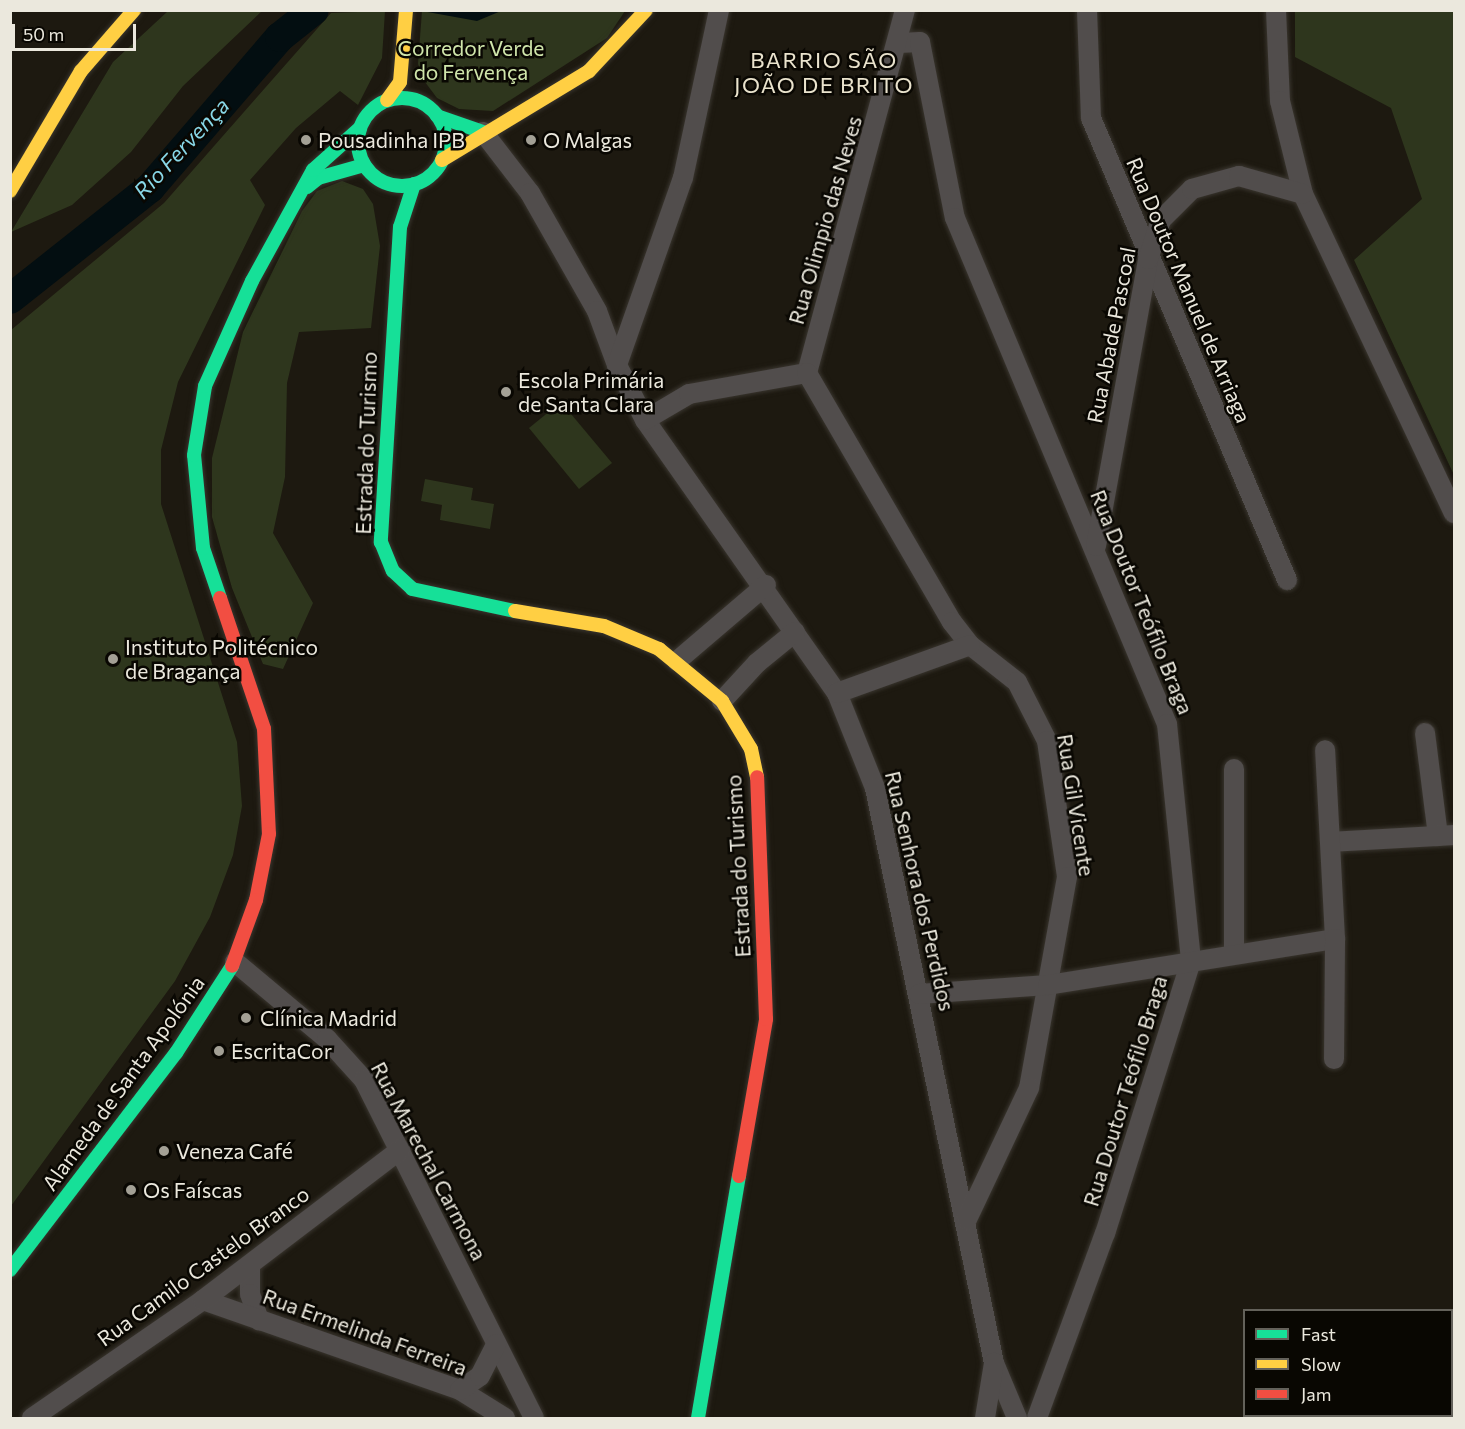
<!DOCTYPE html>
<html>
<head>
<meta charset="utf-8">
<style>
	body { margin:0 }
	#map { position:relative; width:1465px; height:1429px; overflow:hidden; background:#1d1910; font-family:Commissioner,sans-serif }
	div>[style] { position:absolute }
	.green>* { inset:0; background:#2e361d }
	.water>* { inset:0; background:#030e11 }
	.river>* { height:30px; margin:-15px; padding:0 15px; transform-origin:15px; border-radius:15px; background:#030e11 }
	.roads { filter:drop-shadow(0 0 2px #39352e) drop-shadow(0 0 2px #39352e) }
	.street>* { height:20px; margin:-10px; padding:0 10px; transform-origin:10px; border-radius:10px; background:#514d4c }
	.fast>* { height:14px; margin:-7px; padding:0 7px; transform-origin:7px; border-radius:7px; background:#16e098 }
	.fast>.ring { margin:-7px; padding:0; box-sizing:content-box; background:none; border:14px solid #16e098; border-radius:50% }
	.slow>* { height:14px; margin:-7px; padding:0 7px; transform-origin:7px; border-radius:7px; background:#ffcf43 }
	.jam>* { height:14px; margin:-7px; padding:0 7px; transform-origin:7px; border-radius:7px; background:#f24e42 }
	.dots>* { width:16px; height:16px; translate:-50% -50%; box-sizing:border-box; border:3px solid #090702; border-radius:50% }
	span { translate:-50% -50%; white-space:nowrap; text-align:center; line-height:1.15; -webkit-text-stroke:5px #090702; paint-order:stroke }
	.park-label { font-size:21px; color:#d0e6ab }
	.poi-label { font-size:21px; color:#ebe8dd }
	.left { translate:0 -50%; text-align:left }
	.street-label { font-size:21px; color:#ebe8dd }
	.neighbourhood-label { font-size:22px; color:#eae3cd; letter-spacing:1.5px }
	.water-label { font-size:22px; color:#88d7e7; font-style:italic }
	.frame { position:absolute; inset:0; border:12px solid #ebe8dd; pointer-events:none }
	.legend { position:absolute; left:1243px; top:1309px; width:210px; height:108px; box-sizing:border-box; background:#090702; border:2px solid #63615a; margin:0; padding:8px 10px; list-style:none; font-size:18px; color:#ebe8dd }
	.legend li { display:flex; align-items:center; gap:12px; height:30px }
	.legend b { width:30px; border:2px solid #63615a }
	.scale { position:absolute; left:12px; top:24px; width:124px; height:27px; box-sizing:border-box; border:3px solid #ebe8dd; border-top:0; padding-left:8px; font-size:18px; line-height:21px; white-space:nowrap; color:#ebe8dd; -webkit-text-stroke:4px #090702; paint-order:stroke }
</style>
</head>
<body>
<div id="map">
	<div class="green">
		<i style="clip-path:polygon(168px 11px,262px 11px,183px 86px,131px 152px,72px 205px,11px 232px,113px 62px)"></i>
		<i style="clip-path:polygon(385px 11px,382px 58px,358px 105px,340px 91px,296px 128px,250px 180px,265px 205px,178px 382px,161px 450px,161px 504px,237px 742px,242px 806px,233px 855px,210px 917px,175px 981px,11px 1206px,11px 330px,164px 203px,331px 13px)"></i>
		<i style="clip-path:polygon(422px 11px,625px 11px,607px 38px,493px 111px,459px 109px,437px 98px,425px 82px,418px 64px)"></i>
		<i style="clip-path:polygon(1295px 11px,1454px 11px,1454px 475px,1354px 260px,1422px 199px,1391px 108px,1295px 57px)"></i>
		<i style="clip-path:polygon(342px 181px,363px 189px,373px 204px,380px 246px,371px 328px,299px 332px,287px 383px,285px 477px,273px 533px,313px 603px,283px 669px,263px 664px,232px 588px,212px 517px,212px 458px,243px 332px,302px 211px,317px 191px)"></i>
		<i style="clip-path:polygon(561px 402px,612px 463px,579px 489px,529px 428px)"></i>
		<i style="clip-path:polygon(425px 479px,473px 488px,471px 500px,494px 504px,490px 529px,440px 520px,442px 505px,421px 501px)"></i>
	</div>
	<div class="water">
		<i style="clip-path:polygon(422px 11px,501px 11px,477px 21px)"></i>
	</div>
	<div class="river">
		<i style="left:10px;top:299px;width:179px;rotate:-38.4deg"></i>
		<i style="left:150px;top:188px;width:199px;rotate:-49.3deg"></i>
		<i style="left:280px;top:37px;width:43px;rotate:-38.5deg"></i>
	</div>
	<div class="roads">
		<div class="street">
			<i style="left:1087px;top:10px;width:108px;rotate:87.9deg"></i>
			<i style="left:1091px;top:118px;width:502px;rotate:67.01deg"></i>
			<i style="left:1276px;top:10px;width:91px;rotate:87.5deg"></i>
			<i style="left:1280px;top:101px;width:96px;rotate:76.1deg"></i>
			<i style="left:1303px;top:194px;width:353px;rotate:64.7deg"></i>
			<i style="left:899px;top:43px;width:21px;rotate:-3deg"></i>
			<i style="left:920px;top:42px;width:179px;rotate:78.8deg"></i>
			<i style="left:955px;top:218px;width:549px;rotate:67.27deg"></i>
			<i style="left:1167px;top:724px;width:238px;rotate:84.2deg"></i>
			<i style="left:1191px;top:961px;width:285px;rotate:107.5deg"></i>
			<i style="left:1105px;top:1233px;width:197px;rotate:110.2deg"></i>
			<i style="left:483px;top:132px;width:77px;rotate:52.4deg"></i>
			<i style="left:530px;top:193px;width:136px;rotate:60.4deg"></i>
			<i style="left:597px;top:311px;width:58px;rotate:69.7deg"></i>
			<i style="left:617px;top:365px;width:62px;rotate:63deg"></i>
			<i style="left:645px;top:420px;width:334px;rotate:54.9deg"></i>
			<i style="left:837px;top:693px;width:102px;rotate:68.2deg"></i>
			<i style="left:875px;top:788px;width:587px;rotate:78.31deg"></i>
			<i style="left:994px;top:1363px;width:60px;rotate:67.3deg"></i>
			<i style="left:617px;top:365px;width:198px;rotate:-70.6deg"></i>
			<i style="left:683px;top:178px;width:172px;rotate:-77.9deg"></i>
			<i style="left:807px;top:373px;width:376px;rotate:-74.9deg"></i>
			<i style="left:645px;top:420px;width:51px;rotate:-30.6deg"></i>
			<i style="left:689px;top:394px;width:120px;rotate:-10.1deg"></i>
			<i style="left:807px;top:373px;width:288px;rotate:59.8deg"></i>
			<i style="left:952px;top:622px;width:29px;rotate:52deg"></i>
			<i style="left:970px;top:645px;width:60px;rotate:38.2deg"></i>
			<i style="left:1017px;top:682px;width:66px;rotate:63deg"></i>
			<i style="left:1047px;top:741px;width:137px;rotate:81.6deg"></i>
			<i style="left:1067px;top:877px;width:214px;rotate:100.2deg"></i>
			<i style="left:1029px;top:1088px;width:145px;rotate:115.3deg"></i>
			<i style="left:1096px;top:546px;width:292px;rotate:-79.7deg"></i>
			<i style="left:1148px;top:259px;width:41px;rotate:-71.6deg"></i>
			<i style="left:1161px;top:220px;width:44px;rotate:-45deg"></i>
			<i style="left:1192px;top:189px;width:49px;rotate:-15.5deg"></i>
			<i style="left:1239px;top:176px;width:66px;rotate:15.7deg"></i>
			<i style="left:677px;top:661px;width:117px;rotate:-40.5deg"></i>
			<i style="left:837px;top:693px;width:141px;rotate:-19.8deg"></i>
			<i style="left:722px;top:701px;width:52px;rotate:-47.4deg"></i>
			<i style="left:757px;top:663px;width:49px;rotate:-39.2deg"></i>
			<i style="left:1425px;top:733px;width:104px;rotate:82.8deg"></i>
			<i style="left:1330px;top:842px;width:124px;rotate:-3.2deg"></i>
			<i style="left:1234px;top:954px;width:185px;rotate:-90deg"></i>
			<i style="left:235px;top:962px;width:120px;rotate:39.9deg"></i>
			<i style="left:327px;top:1039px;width:55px;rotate:47.9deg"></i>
			<i style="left:364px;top:1080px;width:378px;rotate:63.3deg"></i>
			<i style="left:919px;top:994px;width:129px;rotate:-4deg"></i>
			<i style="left:1048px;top:985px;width:291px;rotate:-9.1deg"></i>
			<i style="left:1335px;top:939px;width:189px;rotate:-93deg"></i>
			<i style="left:1334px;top:1059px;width:120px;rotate:-89.5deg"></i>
			<i style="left:250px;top:1265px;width:29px;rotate:90deg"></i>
			<i style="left:250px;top:1294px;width:28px;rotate:71deg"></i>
			<i style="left:203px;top:1300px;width:272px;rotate:19.3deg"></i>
			<i style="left:460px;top:1390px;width:53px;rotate:31.9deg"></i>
			<i style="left:460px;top:1390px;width:24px;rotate:-35deg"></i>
			<i style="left:480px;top:1376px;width:36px;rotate:-63deg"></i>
			<i style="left:32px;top:1418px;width:208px;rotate:-34.6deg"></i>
			<i style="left:203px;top:1300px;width:248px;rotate:-37.3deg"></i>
			<i style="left:985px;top:1418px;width:56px;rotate:-80.7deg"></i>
		</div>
		<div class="fast">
			<i class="ring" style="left:358px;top:98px;width:74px;height:74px"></i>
			<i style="left:437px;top:116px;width:49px;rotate:19.2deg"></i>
			<i style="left:414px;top:184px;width:45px;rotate:108deg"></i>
			<i style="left:400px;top:227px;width:316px;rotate:93.5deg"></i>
			<i style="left:381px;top:542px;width:31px;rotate:68deg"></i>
			<i style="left:393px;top:571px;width:26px;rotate:43deg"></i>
			<i style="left:412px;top:589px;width:105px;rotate:12.1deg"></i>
			<i style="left:307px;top:187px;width:14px;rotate:-39deg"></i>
			<i style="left:318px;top:178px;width:48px;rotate:-15.8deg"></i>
			<i style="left:220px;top:598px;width:53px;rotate:-108.8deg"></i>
			<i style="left:203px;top:548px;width:93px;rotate:-95.5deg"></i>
			<i style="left:194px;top:455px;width:70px;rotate:-80.9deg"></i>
			<i style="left:205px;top:386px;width:115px;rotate:-65.9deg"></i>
			<i style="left:252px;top:281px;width:127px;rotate:-61.2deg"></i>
			<i style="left:313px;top:170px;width:63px;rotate:-41.8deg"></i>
			<i style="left:10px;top:1270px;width:273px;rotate:-52.6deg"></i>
			<i style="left:176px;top:1053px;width:103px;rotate:-57.2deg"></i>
			<i style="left:698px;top:1418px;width:245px;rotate:-80.4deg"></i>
		</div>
		<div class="slow">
			<i style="left:387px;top:100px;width:22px;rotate:-54deg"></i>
			<i style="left:400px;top:82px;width:72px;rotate:-85.2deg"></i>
			<i style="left:442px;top:160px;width:172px;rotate:-31.2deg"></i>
			<i style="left:589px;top:71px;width:83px;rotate:-46.9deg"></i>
			<i style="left:10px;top:191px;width:139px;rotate:-59.4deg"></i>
			<i style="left:81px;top:71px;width:81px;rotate:-49deg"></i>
			<i style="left:515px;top:611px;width:90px;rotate:9.6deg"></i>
			<i style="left:604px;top:626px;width:60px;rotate:22.7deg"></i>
			<i style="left:659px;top:649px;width:82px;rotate:39.5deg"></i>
			<i style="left:722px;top:701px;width:56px;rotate:58.9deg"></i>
			<i style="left:751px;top:749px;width:29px;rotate:78deg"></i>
		</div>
		<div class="jam">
			<i style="left:220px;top:598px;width:138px;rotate:71.4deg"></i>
			<i style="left:264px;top:729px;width:105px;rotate:87.3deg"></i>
			<i style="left:269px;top:834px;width:67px;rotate:101.1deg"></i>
			<i style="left:256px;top:900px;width:70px;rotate:110deg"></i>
			<i style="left:739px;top:1176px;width:159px;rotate:-80.2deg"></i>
			<i style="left:766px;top:1019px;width:242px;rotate:-92.1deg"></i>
		</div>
	</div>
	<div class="dots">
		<i style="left:306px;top:140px;background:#a3a095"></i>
		<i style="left:531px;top:140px;background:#a3a095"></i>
		<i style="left:506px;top:392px;background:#a3a095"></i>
		<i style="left:113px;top:659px;background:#a3a095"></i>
		<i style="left:246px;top:1018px;background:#a3a095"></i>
		<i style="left:219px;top:1051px;background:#a3a095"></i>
		<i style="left:164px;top:1151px;background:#a3a095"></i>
		<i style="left:131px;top:1190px;background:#a3a095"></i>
	</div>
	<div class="park-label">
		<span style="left:471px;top:60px">Corredor Verde<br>do Fervença</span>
	</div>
	<div class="poi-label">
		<span class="left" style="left:318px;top:140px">Pousadinha IPB</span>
		<span class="left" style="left:543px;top:140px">O Malgas</span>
		<span class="left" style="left:518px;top:392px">Escola Primária<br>de Santa Clara</span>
		<span class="left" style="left:125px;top:659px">Instituto Politécnico<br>de Bragança</span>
		<span class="left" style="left:260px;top:1018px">Clínica Madrid</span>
		<span class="left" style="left:231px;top:1051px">EscritaCor</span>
		<span class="left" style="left:176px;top:1151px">Veneza Café</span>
		<span class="left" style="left:143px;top:1190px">Os Faíscas</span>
	</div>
	<div class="street-label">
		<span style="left:825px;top:220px;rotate:-74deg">Rua Olimpio das Neves</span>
		<span style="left:1189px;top:290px;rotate:67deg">Rua Doutor Manuel de Arriaga</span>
		<span style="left:1111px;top:335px;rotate:-79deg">Rua Abade Pascoal</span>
		<span style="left:366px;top:443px;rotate:-88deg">Estrada do Turismo</span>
		<span style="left:1142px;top:602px;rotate:68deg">Rua Doutor Teófilo Braga</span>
		<span style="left:1076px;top:805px;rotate:81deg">Rua Gil Vicente</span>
		<span style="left:738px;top:866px;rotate:-93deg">Estrada do Turismo</span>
		<span style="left:920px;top:891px;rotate:77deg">Rua Senhora dos Perdidos</span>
		<span style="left:123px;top:1083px;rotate:-54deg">Alameda de Santa Apolónia</span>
		<span style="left:1125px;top:1091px;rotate:-73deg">Rua Doutor Teófilo Braga</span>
		<span style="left:429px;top:1161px;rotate:62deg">Rua Marechal Carmona</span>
		<span style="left:203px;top:1266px;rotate:-36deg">Rua Camilo Castelo Branco</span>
		<span style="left:365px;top:1332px;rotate:20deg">Rua Ermelinda Ferreira</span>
	</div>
	<div class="neighbourhood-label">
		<span style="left:824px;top:72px">BARRIO SÃO<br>JOÃO DE BRITO</span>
	</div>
	<div class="water-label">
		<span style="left:181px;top:148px;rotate:-47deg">Rio Fervença</span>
	</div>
	<div class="frame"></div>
	<ul class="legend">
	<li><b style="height:8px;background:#16e098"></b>Fast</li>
	<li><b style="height:8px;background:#ffcf43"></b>Slow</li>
	<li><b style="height:8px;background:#f24e42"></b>Jam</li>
	</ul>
	<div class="scale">50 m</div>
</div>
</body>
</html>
